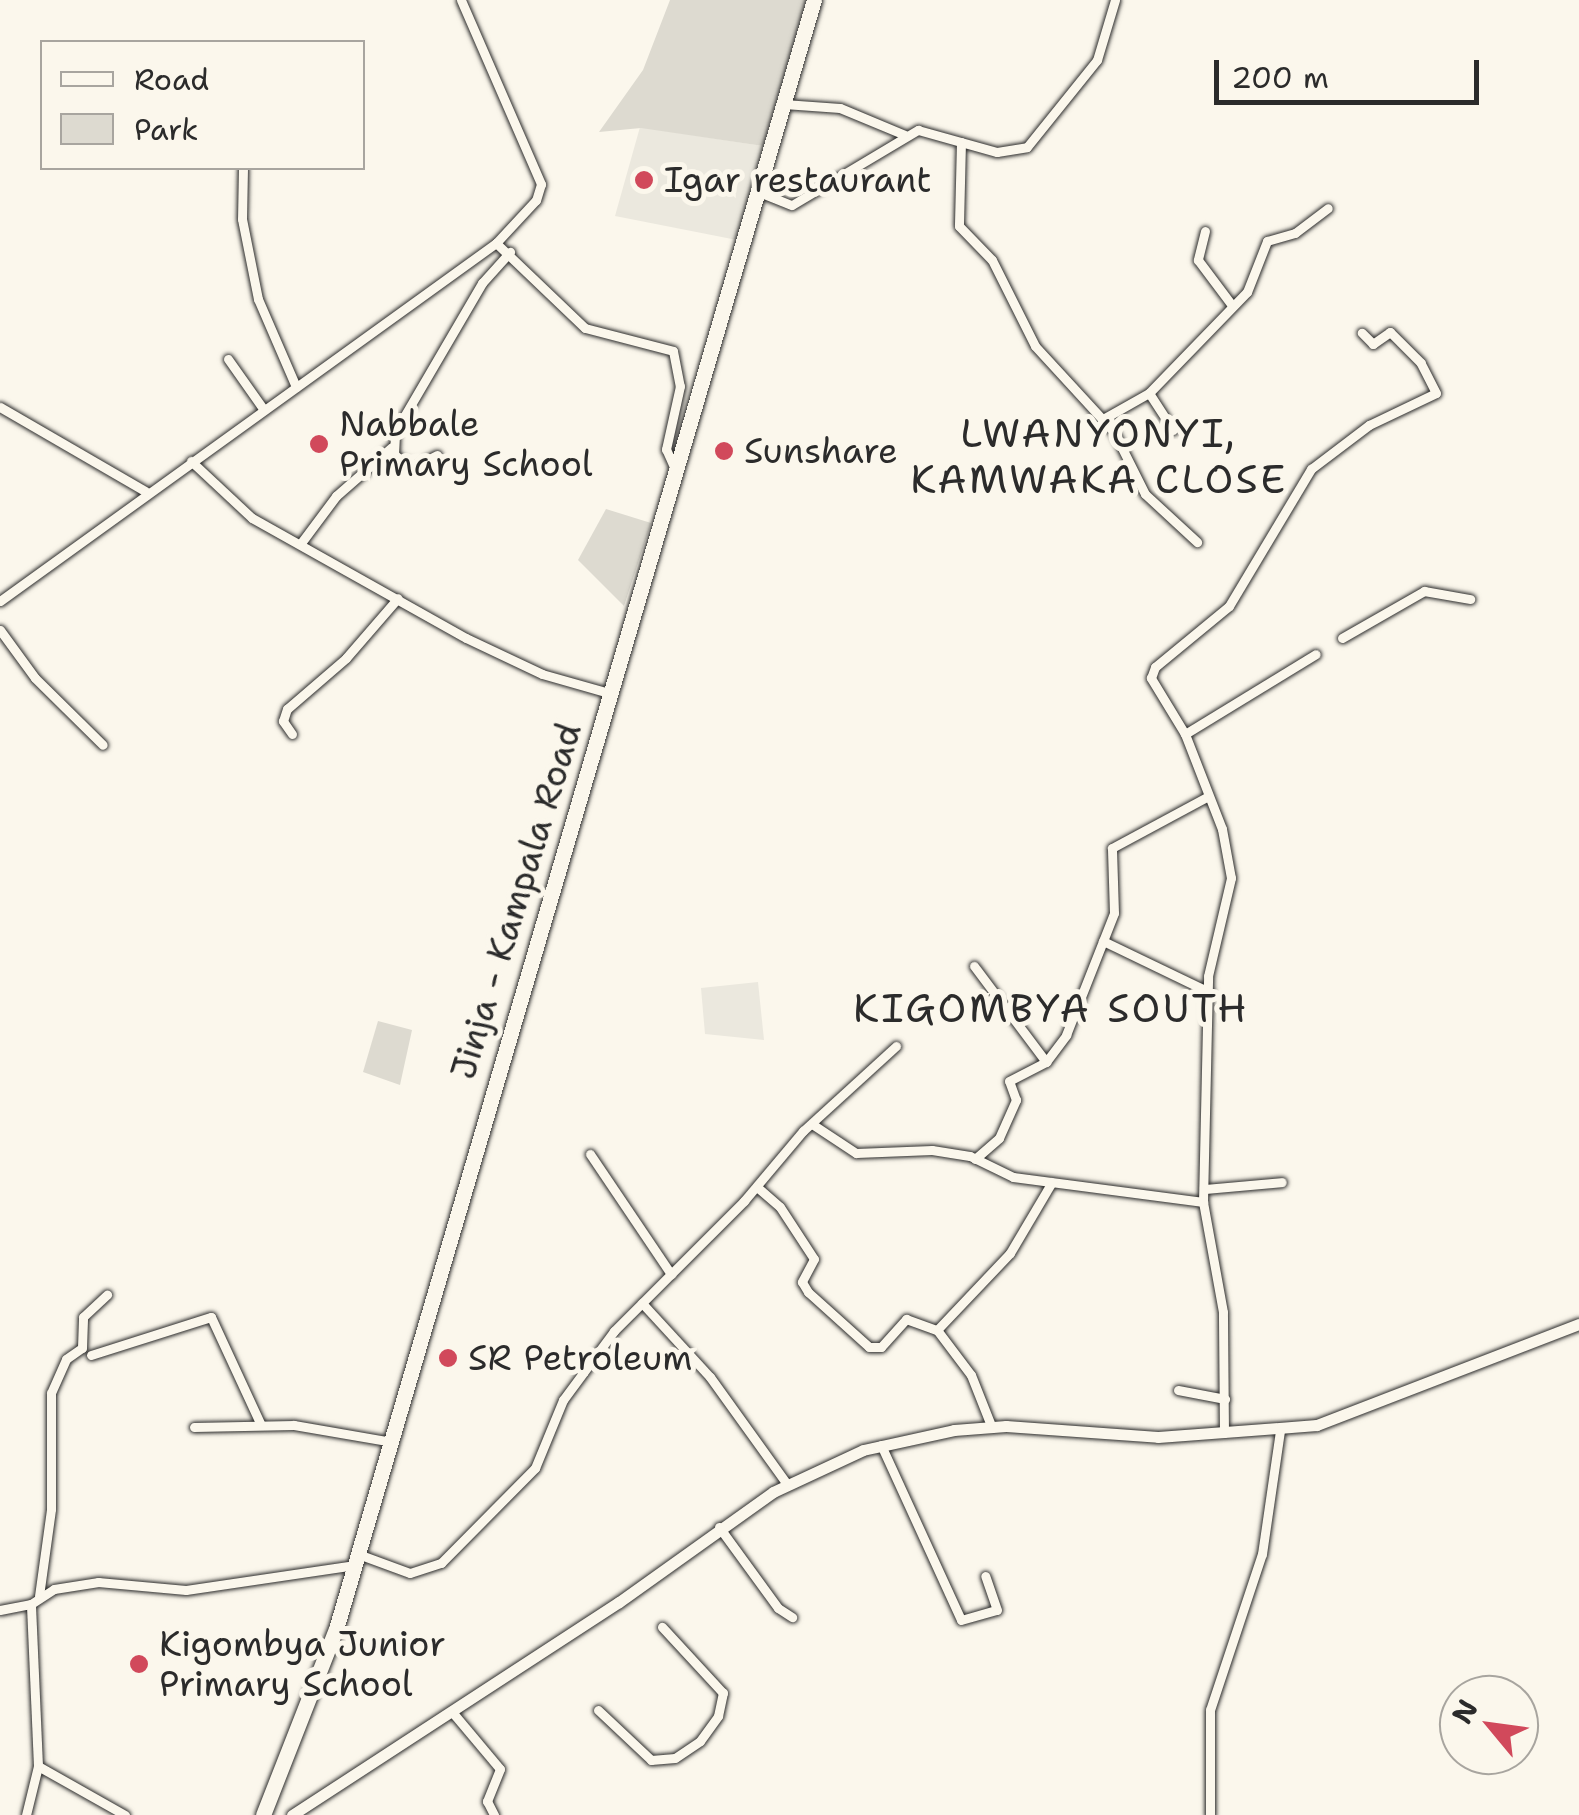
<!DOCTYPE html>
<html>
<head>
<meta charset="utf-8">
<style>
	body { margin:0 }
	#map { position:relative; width:1579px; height:1815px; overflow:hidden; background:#fbf7ec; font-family:"Shantell Sans",sans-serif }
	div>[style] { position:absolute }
	.built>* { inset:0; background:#ebe8de }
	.green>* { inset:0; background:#dddad0 }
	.roads { filter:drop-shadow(0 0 2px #2b2b2b) drop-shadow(0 0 2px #2b2b2b) }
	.minor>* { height:9px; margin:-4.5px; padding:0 4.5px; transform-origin:4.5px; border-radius:4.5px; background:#fbf7ec }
	.tertiary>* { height:11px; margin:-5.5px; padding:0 5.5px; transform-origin:5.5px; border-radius:5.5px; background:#fbf7ec }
	.trunk>* { height:15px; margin:-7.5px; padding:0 7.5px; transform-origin:7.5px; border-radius:7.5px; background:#fbf7ec }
	.dots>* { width:28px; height:28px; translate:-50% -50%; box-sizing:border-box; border:5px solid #fbf7ec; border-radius:50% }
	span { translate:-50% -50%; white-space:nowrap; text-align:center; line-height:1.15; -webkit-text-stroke:10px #fbf7ec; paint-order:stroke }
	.poi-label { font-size:35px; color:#2b2b2b }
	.left { translate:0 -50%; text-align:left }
	.street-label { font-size:35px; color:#2b2b2b }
	.quarter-label { font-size:40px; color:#2b2b2b; letter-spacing:2.5px }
	.legend { position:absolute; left:40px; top:40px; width:325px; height:130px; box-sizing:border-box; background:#fbf7ec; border:2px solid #a8a59f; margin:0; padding:12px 18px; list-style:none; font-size:30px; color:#2b2b2b }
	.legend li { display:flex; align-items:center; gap:20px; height:50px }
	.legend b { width:50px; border:2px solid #a8a59f }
	.north { position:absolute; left:1439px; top:1675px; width:100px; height:100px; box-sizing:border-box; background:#fbf7ec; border:2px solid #a8a59f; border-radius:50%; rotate:299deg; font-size:28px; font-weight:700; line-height:40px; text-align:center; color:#2b2b2b }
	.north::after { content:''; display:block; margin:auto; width:35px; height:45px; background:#d1495b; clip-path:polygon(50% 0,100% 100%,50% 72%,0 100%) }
	.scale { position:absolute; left:1214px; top:60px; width:265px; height:45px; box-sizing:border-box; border:5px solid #2b2b2b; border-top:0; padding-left:12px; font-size:30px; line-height:35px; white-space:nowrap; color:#2b2b2b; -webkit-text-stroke:8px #fbf7ec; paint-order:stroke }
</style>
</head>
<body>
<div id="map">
	<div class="built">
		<i style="clip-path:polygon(640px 127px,763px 146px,737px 240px,615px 216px)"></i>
		<i style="clip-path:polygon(758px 982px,764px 1040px,705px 1034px,701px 988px)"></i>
	</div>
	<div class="green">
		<i style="clip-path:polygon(670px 0,806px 0,763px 146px,641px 128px,599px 132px,643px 70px)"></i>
		<i style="clip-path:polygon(606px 509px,651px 523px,624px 606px,578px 560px)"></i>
		<i style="clip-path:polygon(378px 1021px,412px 1030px,400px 1085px,363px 1072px)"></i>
	</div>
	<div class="roads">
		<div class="minor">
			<i style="left:461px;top:0;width:201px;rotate:66.5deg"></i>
			<i style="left:541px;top:184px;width:17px;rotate:107deg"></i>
			<i style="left:536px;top:200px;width:59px;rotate:132.9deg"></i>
			<i style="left:784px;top:104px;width:56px;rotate:4.1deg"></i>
			<i style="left:840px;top:108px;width:70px;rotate:22.6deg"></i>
			<i style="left:961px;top:142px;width:84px;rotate:91.4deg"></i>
			<i style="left:959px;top:226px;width:47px;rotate:45.9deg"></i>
			<i style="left:992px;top:260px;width:96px;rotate:63.4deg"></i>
			<i style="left:1035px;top:346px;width:117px;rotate:47.4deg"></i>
			<i style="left:1114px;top:432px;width:69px;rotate:63.4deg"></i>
			<i style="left:1145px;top:494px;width:71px;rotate:42.7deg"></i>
			<i style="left:243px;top:168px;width:51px;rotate:91.1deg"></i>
			<i style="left:242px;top:219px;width:82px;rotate:78.7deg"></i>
			<i style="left:258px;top:299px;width:96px;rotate:66.6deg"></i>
			<i style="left:759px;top:192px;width:35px;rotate:22deg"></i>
			<i style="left:792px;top:205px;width:147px;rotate:-30.8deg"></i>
			<i style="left:918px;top:130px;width:82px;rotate:15.6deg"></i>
			<i style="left:997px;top:152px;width:30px;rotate:-9deg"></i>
			<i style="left:1027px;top:147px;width:112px;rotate:-51.2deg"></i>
			<i style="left:1097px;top:60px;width:63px;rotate:-73.3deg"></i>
			<i style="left:1205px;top:231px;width:30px;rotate:104deg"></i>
			<i style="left:1198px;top:260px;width:55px;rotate:53.1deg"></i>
			<i style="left:228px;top:359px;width:62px;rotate:54.8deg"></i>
			<i style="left:1149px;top:393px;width:141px;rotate:-45.9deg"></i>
			<i style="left:1247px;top:292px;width:55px;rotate:-68.6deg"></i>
			<i style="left:1267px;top:241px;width:29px;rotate:-16deg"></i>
			<i style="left:1295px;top:233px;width:41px;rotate:-37.1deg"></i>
			<i style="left:0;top:407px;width:168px;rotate:30.1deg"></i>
			<i style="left:1103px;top:419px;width:53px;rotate:-29.5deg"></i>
			<i style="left:1149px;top:393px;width:44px;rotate:57deg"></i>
			<i style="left:437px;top:455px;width:22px;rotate:153deg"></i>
			<i style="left:417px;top:465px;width:16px;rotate:-165deg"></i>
			<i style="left:402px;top:461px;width:11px;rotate:-139deg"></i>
			<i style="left:394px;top:454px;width:22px;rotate:-87deg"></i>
			<i style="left:395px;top:432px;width:173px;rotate:-59.7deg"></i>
			<i style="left:482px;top:283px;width:42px;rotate:-47.9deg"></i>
			<i style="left:191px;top:461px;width:83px;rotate:43.1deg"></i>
			<i style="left:252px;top:518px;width:245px;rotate:29.3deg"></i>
			<i style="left:466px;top:638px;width:84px;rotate:25.3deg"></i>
			<i style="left:542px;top:674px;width:70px;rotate:15.8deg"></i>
			<i style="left:301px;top:543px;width:59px;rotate:-53.3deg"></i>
			<i style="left:336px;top:496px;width:74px;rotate:-41.2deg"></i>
			<i style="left:0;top:601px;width:612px;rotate:-35.82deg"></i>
			<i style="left:496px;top:243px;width:123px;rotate:43.7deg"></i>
			<i style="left:585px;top:328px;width:91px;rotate:14.6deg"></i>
			<i style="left:673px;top:351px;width:36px;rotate:79deg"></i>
			<i style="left:680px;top:386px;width:65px;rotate:102.5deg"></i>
			<i style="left:666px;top:449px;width:20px;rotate:66deg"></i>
			<i style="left:0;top:630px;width:59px;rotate:53.9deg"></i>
			<i style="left:35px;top:678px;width:95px;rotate:44.6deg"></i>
			<i style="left:1342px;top:638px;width:95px;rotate:-29.8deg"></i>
			<i style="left:1424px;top:591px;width:47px;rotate:9.9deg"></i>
			<i style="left:292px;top:734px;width:16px;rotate:-125deg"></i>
			<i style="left:283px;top:721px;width:13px;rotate:-72deg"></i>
			<i style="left:287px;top:709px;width:78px;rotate:-40.8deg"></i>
			<i style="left:346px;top:658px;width:79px;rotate:-49.1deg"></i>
			<i style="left:1185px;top:734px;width:66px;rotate:-121.3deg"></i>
			<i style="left:1151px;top:678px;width:12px;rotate:-70deg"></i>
			<i style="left:1155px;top:667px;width:96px;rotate:-39.5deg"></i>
			<i style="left:1229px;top:606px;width:160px;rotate:-59.1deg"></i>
			<i style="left:1311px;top:469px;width:73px;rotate:-37.2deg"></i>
			<i style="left:1369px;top:425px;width:74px;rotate:-25.5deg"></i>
			<i style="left:1436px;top:393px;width:34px;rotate:-117deg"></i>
			<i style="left:1421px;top:363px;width:44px;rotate:-135deg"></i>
			<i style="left:1390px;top:332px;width:21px;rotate:145deg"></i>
			<i style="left:1373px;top:344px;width:16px;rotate:-135deg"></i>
			<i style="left:1103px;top:941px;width:118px;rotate:25.7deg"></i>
			<i style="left:974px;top:966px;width:120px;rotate:53.1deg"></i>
			<i style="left:812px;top:1124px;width:53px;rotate:33.4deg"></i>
			<i style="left:856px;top:1153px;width:76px;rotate:-2.3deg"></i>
			<i style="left:932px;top:1150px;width:38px;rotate:9deg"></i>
			<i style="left:970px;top:1156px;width:48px;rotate:26deg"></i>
			<i style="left:1013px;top:1177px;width:192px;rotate:7.5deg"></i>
			<i style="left:590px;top:1154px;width:145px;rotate:56deg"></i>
			<i style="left:975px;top:1159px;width:32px;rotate:-41deg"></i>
			<i style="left:999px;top:1138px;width:42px;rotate:-65.9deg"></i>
			<i style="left:1016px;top:1100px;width:20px;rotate:-110deg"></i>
			<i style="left:1009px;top:1081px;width:42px;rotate:-27.2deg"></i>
			<i style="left:1046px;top:1062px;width:34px;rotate:-53deg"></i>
			<i style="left:1066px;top:1035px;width:131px;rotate:-68.5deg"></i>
			<i style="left:1114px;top:913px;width:65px;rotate:-91.8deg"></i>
			<i style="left:1112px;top:848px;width:106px;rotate:-28.3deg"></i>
			<i style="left:757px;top:1187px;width:30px;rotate:41deg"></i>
			<i style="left:780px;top:1207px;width:62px;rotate:56.8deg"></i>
			<i style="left:814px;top:1259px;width:26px;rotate:118deg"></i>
			<i style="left:802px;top:1282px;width:12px;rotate:59deg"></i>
			<i style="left:808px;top:1292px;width:82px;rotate:42deg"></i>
			<i style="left:869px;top:1347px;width:12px"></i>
			<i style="left:881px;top:1347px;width:38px;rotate:-48deg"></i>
			<i style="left:906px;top:1319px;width:33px;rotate:20deg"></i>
			<i style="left:1204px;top:1189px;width:78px;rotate:-5.1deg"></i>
			<i style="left:642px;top:1303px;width:100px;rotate:47.4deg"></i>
			<i style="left:710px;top:1377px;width:132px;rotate:54.3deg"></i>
			<i style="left:91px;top:1355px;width:126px;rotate:-17.6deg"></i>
			<i style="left:211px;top:1317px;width:117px;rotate:65.2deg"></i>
			<i style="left:1178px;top:1390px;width:48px;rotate:10.8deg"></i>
			<i style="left:194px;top:1427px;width:100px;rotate:-1.1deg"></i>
			<i style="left:294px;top:1425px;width:99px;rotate:9.8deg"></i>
			<i style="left:992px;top:1428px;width:57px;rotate:-111.6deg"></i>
			<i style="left:971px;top:1375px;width:56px;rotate:-127.1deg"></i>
			<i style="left:937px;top:1330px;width:106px;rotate:-46.5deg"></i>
			<i style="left:1010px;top:1253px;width:82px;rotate:-59.4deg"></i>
			<i style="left:1224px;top:1433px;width:121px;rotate:-90.5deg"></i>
			<i style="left:1223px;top:1312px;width:112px;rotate:-100.3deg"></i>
			<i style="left:1203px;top:1202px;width:226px;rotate:-88.7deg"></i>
			<i style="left:1208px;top:976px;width:101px;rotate:-76.8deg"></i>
			<i style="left:1231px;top:878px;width:50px;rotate:-100.4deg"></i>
			<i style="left:1222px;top:829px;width:102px;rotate:-111.3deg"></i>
			<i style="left:1185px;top:734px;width:153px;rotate:-31.4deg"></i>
			<i style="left:881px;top:1445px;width:192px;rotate:65.4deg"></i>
			<i style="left:961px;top:1620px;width:37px;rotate:-16deg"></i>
			<i style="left:997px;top:1610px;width:36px;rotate:-109deg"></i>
			<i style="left:719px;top:1527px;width:100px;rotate:53.9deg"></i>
			<i style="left:778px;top:1608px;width:17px;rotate:33deg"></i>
			<i style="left:358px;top:1554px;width:55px;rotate:20.1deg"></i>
			<i style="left:410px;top:1573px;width:33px;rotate:-18deg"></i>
			<i style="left:441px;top:1563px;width:134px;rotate:-45.3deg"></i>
			<i style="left:535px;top:1468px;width:74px;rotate:-67.6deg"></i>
			<i style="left:563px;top:1400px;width:86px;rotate:-53.5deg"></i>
			<i style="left:614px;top:1331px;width:184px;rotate:-45deg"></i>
			<i style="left:744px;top:1201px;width:92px;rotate:-49.9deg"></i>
			<i style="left:803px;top:1131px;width:126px;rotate:-42.4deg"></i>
			<i style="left:39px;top:1596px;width:88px;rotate:-82.1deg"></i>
			<i style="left:51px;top:1509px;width:116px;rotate:-90deg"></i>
			<i style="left:51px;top:1393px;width:37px;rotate:-66deg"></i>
			<i style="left:66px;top:1359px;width:19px;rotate:-35deg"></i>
			<i style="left:82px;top:1348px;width:31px;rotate:-88deg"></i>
			<i style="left:83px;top:1317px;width:33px;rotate:-43deg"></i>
			<i style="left:0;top:1610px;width:32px;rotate:-11deg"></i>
			<i style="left:31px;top:1604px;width:27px;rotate:-33deg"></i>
			<i style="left:54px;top:1589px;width:45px;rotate:-9deg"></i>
			<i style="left:98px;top:1582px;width:88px;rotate:5.2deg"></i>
			<i style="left:186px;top:1590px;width:171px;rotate:-8.4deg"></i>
			<i style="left:598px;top:1710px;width:73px;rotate:43.3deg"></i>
			<i style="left:651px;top:1760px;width:24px;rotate:-5deg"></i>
			<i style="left:675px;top:1758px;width:30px;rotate:-34deg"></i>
			<i style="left:700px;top:1741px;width:31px;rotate:-54deg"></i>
			<i style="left:718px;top:1716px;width:24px;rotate:-78deg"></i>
			<i style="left:723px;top:1693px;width:90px;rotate:-132.7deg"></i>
			<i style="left:453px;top:1713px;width:73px;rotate:50deg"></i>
			<i style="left:500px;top:1769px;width:35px;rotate:112deg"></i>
			<i style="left:487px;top:1801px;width:16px;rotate:63deg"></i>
			<i style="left:38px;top:1766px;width:100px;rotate:29.4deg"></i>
			<i style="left:26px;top:1815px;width:50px;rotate:-76.2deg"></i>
			<i style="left:38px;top:1766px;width:162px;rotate:-92.5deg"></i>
			<i style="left:1210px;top:1815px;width:105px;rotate:-90deg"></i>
			<i style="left:1210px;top:1710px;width:164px;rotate:-71.6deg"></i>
			<i style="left:1262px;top:1554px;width:124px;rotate:-81.7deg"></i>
		</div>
		<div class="tertiary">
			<i style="left:292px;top:1815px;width:390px;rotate:-33.1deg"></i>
			<i style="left:619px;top:1602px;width:189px;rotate:-35.5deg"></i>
			<i style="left:773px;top:1492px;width:99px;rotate:-25deg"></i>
			<i style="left:863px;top:1450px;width:93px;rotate:-12.4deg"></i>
			<i style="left:954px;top:1430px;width:52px;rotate:-4.4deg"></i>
			<i style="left:1006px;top:1426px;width:152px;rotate:4.1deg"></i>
			<i style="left:1158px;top:1437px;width:159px;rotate:-4.3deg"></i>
			<i style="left:1317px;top:1425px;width:281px;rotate:-21.1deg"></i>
		</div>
		<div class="trunk">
			<i style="left:263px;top:1815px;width:200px;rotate:-68.6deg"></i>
			<i style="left:336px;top:1629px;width:1698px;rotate:-73.65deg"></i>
		</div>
	</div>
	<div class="dots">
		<i style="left:644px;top:180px;background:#d1495b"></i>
		<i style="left:319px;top:444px;background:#d1495b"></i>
		<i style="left:724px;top:451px;background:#d1495b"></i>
		<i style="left:448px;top:1358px;background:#d1495b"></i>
		<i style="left:139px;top:1664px;background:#d1495b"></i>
	</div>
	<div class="poi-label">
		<span class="left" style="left:664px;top:180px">Igar restaurant</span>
		<span class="left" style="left:339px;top:444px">Nabbale<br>Primary School</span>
		<span class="left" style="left:744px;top:451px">Sunshare</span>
		<span class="left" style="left:468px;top:1358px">SR Petroleum</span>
		<span class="left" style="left:159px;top:1664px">Kigombya Junior<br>Primary School</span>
	</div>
	<div class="street-label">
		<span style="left:516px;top:901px;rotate:-73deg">Jinja - Kampala Road</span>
	</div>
	<div class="quarter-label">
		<span style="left:1099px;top:456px">LWANYONYI,<br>KAMWAKA CLOSE</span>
		<span style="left:1051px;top:1008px">KIGOMBYA SOUTH</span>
	</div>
	<ul class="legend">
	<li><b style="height:12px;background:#fbf7ec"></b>Road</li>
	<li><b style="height:28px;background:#dddad0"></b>Park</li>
	</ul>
	<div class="north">N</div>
	<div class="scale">200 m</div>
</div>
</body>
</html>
